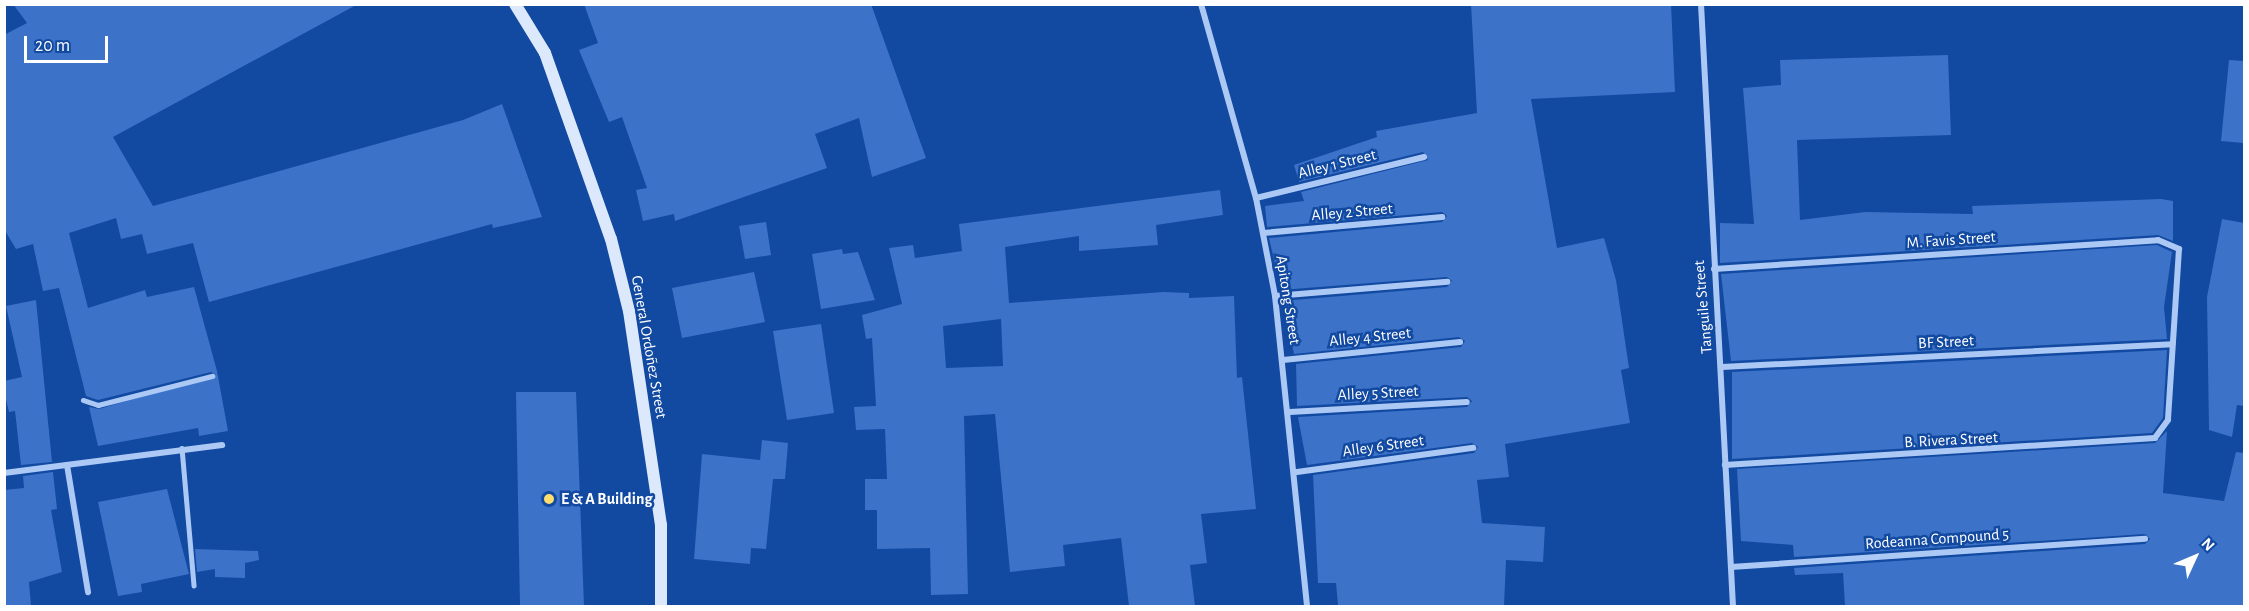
<!DOCTYPE html>
<html>
<head>
<meta charset="utf-8">
<style>
	body { margin:0 }
	#map { position:relative; width:2249px; height:611px; overflow:hidden; background:#1249a1; font-family:"Alegreya Sans",sans-serif }
	div>[style] { position:absolute }
	.building>* { inset:0; background:#3c72c8 }
	.lane>* { height:4.5px; margin:-2.25px; padding:0 2.25px; transform-origin:2.25px; border-radius:2.25px; background:#acc9f5 }
	.street>* { height:6px; margin:-3px; padding:0 3px; transform-origin:3px; border-radius:3px; background:#acc9f5 }
	.secondary>* { height:12px; margin:-6px; padding:0 6px; transform-origin:6px; border-radius:6px; background:#dce9fd }
	.dots>* { width:16px; height:16px; translate:-50% -50%; box-sizing:border-box; border:3px solid #1249a1; border-radius:50% }
	span { translate:-50% -50%; white-space:nowrap; text-align:center; line-height:1.15; -webkit-text-stroke:5px #1249a1; paint-order:stroke }
	.street-label { font-size:16px; color:#fff }
	.poi-label { font-size:16px; color:#fff; font-weight:700 }
	.left { translate:0 -50%; text-align:left }
	.frame { position:absolute; inset:0; border:6px solid #fff; pointer-events:none }
	.north { position:absolute; left:2165px; top:527px; width:60px; height:60px; -webkit-text-stroke:4px #1249a1; paint-order:stroke; rotate:46deg; font-size:16px; font-weight:700; line-height:24px; text-align:center; color:#fff }
	.north::after { content:''; display:block; margin:auto; width:21px; height:27px; background:#fff; clip-path:polygon(50% 0,100% 100%,50% 72%,0 100%) }
	.scale { position:absolute; left:24px; top:36px; width:84px; height:27px; box-sizing:border-box; border:3px solid #fff; border-top:0; padding-left:8px; font-size:18px; line-height:21px; white-space:nowrap; color:#fff; -webkit-text-stroke:4px #1249a1; paint-order:stroke }
</style>
</head>
<body>
<div id="map">
	<div class="building">
		<i style="clip-path:polygon(13px 4px,358px 4px,113px 137px,153px 206px,463px 120px,502px 104px,542px 217px,493px 228px,492px 224px,209px 302px,193px 243px,147px 254px,142px 234px,121px 239px,116px 218px,69px 233px,88px 308px,145px 290px,147px 297px,194px 287px,217px 371px,228px 431px,199px 436px,198px 428px,98px 446px,89px 407px,99px 409px,216px 375px,211px 372px,98px 400px,86px 396px,59px 288px,43px 291px,33px 244px,16px 249px,4px 229px,4px 35px,27px 23px)"></i>
		<i style="clip-path:polygon(584px 4px,871px 4px,926px 158px,872px 177px,859px 118px,815px 134px,827px 168px,675px 221px,674px 214px,643px 221px,636px 190px,647px 188px,622px 117px,609px 122px,579px 50px,598px 43px)"></i>
		<i style="clip-path:polygon(1471px 4px,1671px 4px,1675px 92px,1531px 99px,1557px 248px,1604px 238px,1616px 280px,1629px 368px,1621px 370px,1630px 423px,1505px 444px,1509px 477px,1477px 480px,1482px 523px,1545px 527px,1543px 562px,1506px 560px,1504px 606px,1338px 605px,1336px 583px,1318px 583px,1313px 475px,1474px 453px,1478px 447px,1472px 443px,1307px 465px,1298px 417px,1467px 407px,1472px 401px,1467px 397px,1297px 406px,1296px 364px,1461px 347px,1465px 341px,1459px 337px,1294px 354px,1282px 301px,1447px 287px,1452px 281px,1447px 277px,1281px 290px,1269px 238px,1442px 222px,1447px 216px,1442px 212px,1267px 227px,1265px 206px,1304px 201px,1301px 192px,1428px 160px,1423px 152px,1299px 182px,1294px 165px,1377px 137px,1376px 131px,1477px 113px)"></i>
		<i style="clip-path:polygon(1948px 55px,1951px 135px,1797px 140px,1800px 220px,1865px 212px,1973px 214px,1972px 206px,2161px 199px,2173px 201px,2173px 241px,2158px 235px,1720px 263px,1720px 223px,1754px 224px,1743px 88px,1781px 85px,1780px 60px)"></i>
		<i style="clip-path:polygon(2229px 60px,2244px 61px,2244px 143px,2221px 141px)"></i>
		<i style="clip-path:polygon(evenodd,1220px 190px,1223px 215px,1156px 225px,1158px 245px,1079px 251px,1079px 236px,1005px 247px,1009px 303px,1164px 292px,1189px 293px,1189px 298px,1234px 296px,1237px 378px,1242px 377px,1256px 509px,1201px 514px,1207px 563px,1190px 565px,1195px 606px,1129px 606px,1121px 538px,1063px 545px,1065px 566px,1010px 572px,995px 414px,964px 416px,968px 594px,931px 595px,930px 548px,877px 549px,877px 510px,865px 510px,865px 479px,887px 479px,885px 429px,856px 430px,854px 407px,876px 406px,872px 338px,866px 339px,862px 315px,902px 304px,889px 248px,913px 245px,915px 258px,962px 251px,959px 224px,1220px 190px,1001px 319px,1003px 366px,946px 368px,943px 326px,1001px 319px)"></i>
		<i style="clip-path:polygon(2222px 219px,2244px 223px,2244px 406px,2237px 405px,2232px 437px,2209px 430px,2207px 297px)"></i>
		<i style="clip-path:polygon(766px 222px,771px 255px,745px 259px,739px 226px)"></i>
		<i style="clip-path:polygon(2157px 245px,2172px 252px,2164px 307px,2167px 339px,1731px 361px,1721px 274px)"></i>
		<i style="clip-path:polygon(842px 249px,843px 254px,858px 252px,875px 300px,821px 309px,812px 254px)"></i>
		<i style="clip-path:polygon(754px 272px,765px 322px,682px 338px,672px 288px)"></i>
		<i style="clip-path:polygon(36px 300px,52px 462px,21px 465px,15px 411px,9px 412px,4px 392px,4px 381px,22px 377px,6px 306px)"></i>
		<i style="clip-path:polygon(821px 324px,834px 413px,787px 420px,773px 331px)"></i>
		<i style="clip-path:polygon(2167px 350px,2163px 418px,2152px 433px,1732px 459px,1732px 372px)"></i>
		<i style="clip-path:polygon(516px 392px,576px 392px,584px 606px,520px 606px)"></i>
		<i style="clip-path:polygon(2167px 431px,2163px 493px,2224px 501px,2236px 452px,2244px 453px,2244px 606px,1845px 606px,1843px 573px,1795px 575px,1794px 568px,2145px 544px,2150px 539px,2145px 534px,1794px 557px,1793px 545px,1741px 541px,1737px 469px,2155px 443px)"></i>
		<i style="clip-path:polygon(762px 440px,788px 443px,785px 479px,773px 479px,766px 549px,751px 548px,750px 564px,694px 559px,702px 454px,760px 460px)"></i>
		<i style="clip-path:polygon(53px 472px,57px 509px,51px 510px,62px 572px,29px 582px,31px 606px,4px 606px,4px 490px,24px 488px,23px 476px)"></i>
		<i style="clip-path:polygon(167px 489px,189px 574px,141px 584px,142px 592px,118px 596px,98px 502px)"></i>
		<i style="clip-path:polygon(195px 549px,258px 551px,259px 560px,245px 563px,245px 578px,215px 577px,215px 569px,197px 572px)"></i>
	</div>
	<div class="lane">
		<i style="left:83px;top:400px;width:16px;rotate:18deg"></i>
		<i style="left:98px;top:405px;width:118px;rotate:-14.3deg"></i>
		<i style="left:182px;top:448px;width:138px;rotate:85deg"></i>
	</div>
	<div class="street">
		<i style="left:1201px;top:4px;width:202px;rotate:74.2deg"></i>
		<i style="left:1256px;top:198px;width:100px;rotate:79deg"></i>
		<i style="left:1275px;top:296px;width:312px;rotate:84.1deg"></i>
		<i style="left:1701px;top:4px;width:603px;rotate:86.96deg"></i>
		<i style="left:1256px;top:198px;width:173px;rotate:-13.7deg"></i>
		<i style="left:1263px;top:233px;width:180px;rotate:-5.1deg"></i>
		<i style="left:1714px;top:269px;width:445px;rotate:-3.7deg"></i>
		<i style="left:2158px;top:240px;width:23px;rotate:23deg"></i>
		<i style="left:2179px;top:249px;width:171px;rotate:93.7deg"></i>
		<i style="left:2168px;top:420px;width:22px;rotate:126deg"></i>
		<i style="left:2155px;top:438px;width:431px;rotate:176.4deg"></i>
		<i style="left:1275px;top:296px;width:173px;rotate:-4.7deg"></i>
		<i style="left:1283px;top:360px;width:178px;rotate:-5.8deg"></i>
		<i style="left:1722px;top:367px;width:451px;rotate:-2.9deg"></i>
		<i style="left:1290px;top:412px;width:177px;rotate:-3.2deg"></i>
		<i style="left:67px;top:465px;width:129px;rotate:80.6deg"></i>
		<i style="left:1297px;top:472px;width:178px;rotate:-7.8deg"></i>
		<i style="left:4px;top:473px;width:220px;rotate:-7.3deg"></i>
		<i style="left:1731px;top:567px;width:415px;rotate:-3.9deg"></i>
	</div>
	<div class="secondary">
		<i style="left:515px;top:4px;width:57px;rotate:58.5deg"></i>
		<i style="left:545px;top:53px;width:197px;rotate:70.5deg"></i>
		<i style="left:611px;top:239px;width:74px;rotate:76deg"></i>
		<i style="left:629px;top:311px;width:216px;rotate:81.5deg"></i>
		<i style="left:661px;top:525px;width:81px;rotate:90deg"></i>
	</div>
	<div class="dots">
		<i style="left:549px;top:499px;background:#ffdd6f"></i>
	</div>
	<div class="street-label">
		<span style="left:1337px;top:164px;rotate:-14deg">Alley 1 Street</span>
		<span style="left:1352px;top:212px;rotate:-5deg">Alley 2 Street</span>
		<span style="left:1951px;top:240px;rotate:-4deg">M. Favis Street</span>
		<span style="left:1288px;top:300px;rotate:81deg">Apitong Street</span>
		<span style="left:1703px;top:307px;rotate:-95deg">Tanguile Street</span>
		<span style="left:1370px;top:337px;rotate:-6deg">Alley 4 Street</span>
		<span style="left:1946px;top:342px;rotate:-3deg">BF Street</span>
		<span style="left:649px;top:347px;rotate:80deg">General Ordoñez Street</span>
		<span style="left:1378px;top:393px;rotate:-3deg">Alley 5 Street</span>
		<span style="left:1951px;top:440px;rotate:-3deg">B. Rivera Street</span>
		<span style="left:1383px;top:446px;rotate:-8deg">Alley 6 Street</span>
		<span style="left:1937px;top:539px;rotate:-4deg">Rodeanna Compound 5</span>
	</div>
	<div class="poi-label">
		<span class="left" style="left:561px;top:499px">E &amp; A Building</span>
	</div>
	<div class="frame"></div>
	<div class="north">N</div>
	<div class="scale">20 m</div>
</div>
</body>
</html>
